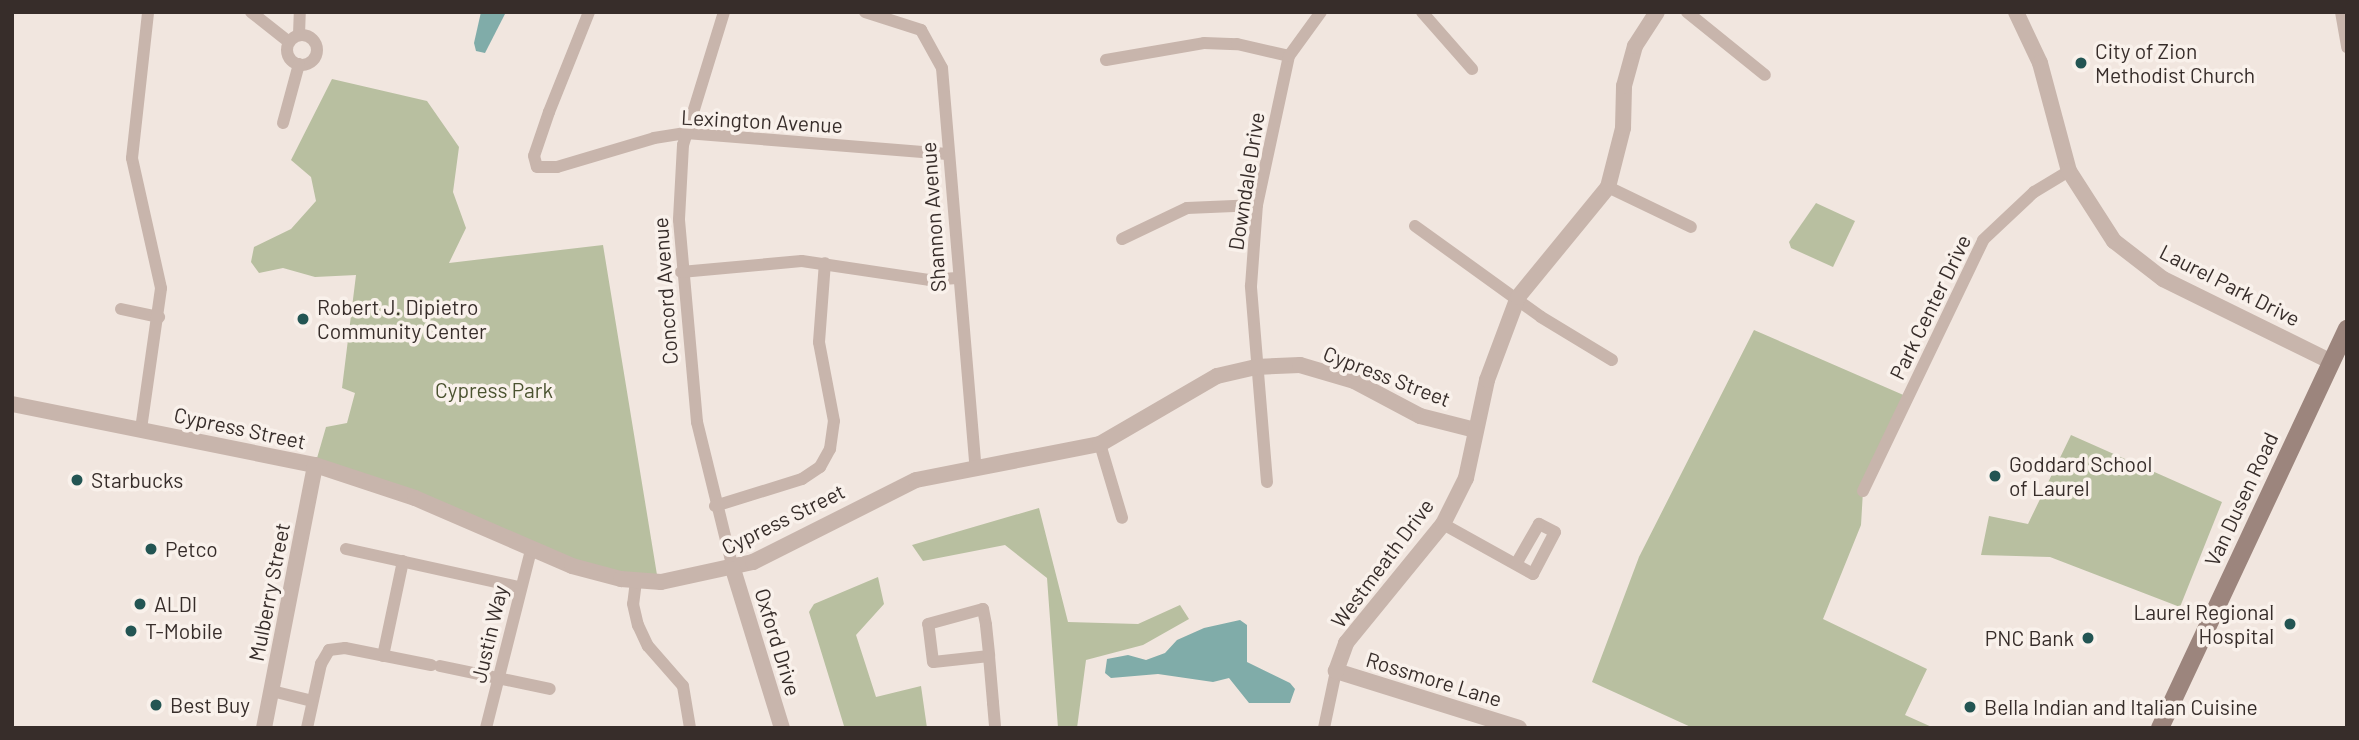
<!DOCTYPE html>
<html>
<head>
<meta charset="utf-8">
<style>
	body { margin:0 }
	#map { position:relative; width:2359px; height:740px; overflow:hidden; background:#f1e6df; font-family:Barlow,sans-serif }
	div>[style] { position:absolute }
	.green>* { inset:0; background:#b8bfa0 }
	.water>* { inset:0; background:#80aca9 }
	.minor>* { height:12px; margin:-6px; padding:0 6px; transform-origin:6px; border-radius:6px; background:#c8b5ac }
	.minor>.ring { margin:-6px; padding:0; box-sizing:content-box; background:none; border:12px solid #c8b5ac; border-radius:50% }
	.tertiary>* { height:16px; margin:-8px; padding:0 8px; transform-origin:8px; border-radius:8px; background:#c8b5ac }
	.secondary>* { height:18px; margin:-9px; padding:0 9px; transform-origin:9px; border-radius:9px; background:#9c857d }
	.dots>* { width:19px; height:19px; translate:-50% -50%; box-sizing:border-box; border:4px solid #f9f1eb; border-radius:50% }
	span { translate:-50% -50%; white-space:nowrap; text-align:center; line-height:1.15; -webkit-text-stroke:7px #f9f1eb; paint-order:stroke }
	.poi-label { font-size:21px; color:#372d2a }
	.left { translate:0 -50%; text-align:left }
	.right { translate:-100% -50%; text-align:right }
	.street-label { font-size:21px; color:#372d2a }
	.park-label { font-size:21px; color:#4b5330 }
	.frame { position:absolute; inset:0; border:14px solid #372d2a; pointer-events:none }
</style>
</head>
<body>
<div id="map">
	<div class="green">
		<i style="clip-path:polygon(332px 79px,427px 101px,459px 147px,453px 192px,466px 228px,449px 263px,603px 245px,658px 581px,621px 579px,315px 465px,326px 427px,347px 423px,355px 393px,342px 388px,356px 275px,315px 277px,283px 268px,259px 273px,251px 262px,254px 247px,291px 229px,316px 201px,311px 177px,291px 160px)"></i>
		<i style="clip-path:polygon(1816px 203px,1855px 221px,1833px 267px,1791px 248px,1789px 242px)"></i>
		<i style="clip-path:polygon(1754px 330px,1908px 397px,1863px 491px,1861px 525px,1823px 619px,1927px 669px,1905px 715px,1934px 728px,1693px 728px,1592px 682px,1639px 557px)"></i>
		<i style="clip-path:polygon(2071px 435px,2222px 502px,2180px 607px,2050px 557px,1981px 555px,1989px 516px,2028px 524px)"></i>
		<i style="clip-path:polygon(1039px 508px,1068px 622px,1138px 624px,1180px 605px,1189px 619px,1143px 645px,1086px 660px,1077px 728px,1058px 728px,1047px 578px,1005px 545px,923px 561px,912px 545px)"></i>
		<i style="clip-path:polygon(878px 577px,884px 604px,856px 635px,876px 697px,921px 686px,927px 728px,844px 726px,809px 612px,814px 604px)"></i>
	</div>
	<div class="water">
		<i style="clip-path:polygon(481px 12px,506px 12px,485px 53px,476px 51px,474px 43px)"></i>
		<i style="clip-path:polygon(1240px 620px,1247px 625px,1247px 662px,1290px 683px,1295px 689px,1290px 703px,1249px 703px,1229px 678px,1213px 682px,1158px 674px,1111px 678px,1105px 673px,1107px 659px,1128px 655px,1146px 660px,1165px 653px,1177px 640px,1204px 628px)"></i>
	</div>
	<div class="minor">
		<i style="left:251px;top:12px;width:48px;rotate:38.3deg"></i>
		<i style="left:589px;top:12px;width:108px;rotate:111.8deg"></i>
		<i style="left:549px;top:112px;width:46px;rotate:108.8deg"></i>
		<i style="left:534px;top:156px;width:11px;rotate:75deg"></i>
		<i style="left:537px;top:167px;width:20px"></i>
		<i style="left:557px;top:167px;width:101px;rotate:-16.6deg"></i>
		<i style="left:654px;top:138px;width:32px;rotate:-9deg"></i>
		<i style="left:686px;top:133px;width:262px;rotate:4.6deg"></i>
		<i style="left:724px;top:12px;width:139px;rotate:107.1deg"></i>
		<i style="left:683px;top:145px;width:75px;rotate:93.1deg"></i>
		<i style="left:679px;top:220px;width:203px;rotate:84.9deg"></i>
		<i style="left:697px;top:422px;width:151px;rotate:76.2deg"></i>
		<i style="left:865px;top:12px;width:59px;rotate:17.8deg"></i>
		<i style="left:921px;top:30px;width:43px;rotate:61.1deg"></i>
		<i style="left:942px;top:68px;width:398px;rotate:85.2deg"></i>
		<i style="left:1422px;top:12px;width:76px;rotate:48.7deg"></i>
		<i style="left:1687px;top:12px;width:100px;rotate:38.9deg"></i>
		<i style="left:2341px;top:12px;width:36px;rotate:80deg"></i>
		<i style="left:299px;top:35px;width:23px;rotate:-88deg"></i>
		<i class="ring" style="left:287px;top:35px;width:18px;height:18px"></i>
		<i style="left:1106px;top:60px;width:99px;rotate:-9.8deg"></i>
		<i style="left:1204px;top:43px;width:33px;rotate:2deg"></i>
		<i style="left:1237px;top:44px;width:53px;rotate:13deg"></i>
		<i style="left:283px;top:123px;width:61px;rotate:-74.8deg"></i>
		<i style="left:1608px;top:187px;width:92px;rotate:25.7deg"></i>
		<i style="left:1415px;top:226px;width:155px;rotate:35.8deg"></i>
		<i style="left:1541px;top:317px;width:83px;rotate:31.2deg"></i>
		<i style="left:1122px;top:239px;width:72px;rotate:-25.5deg"></i>
		<i style="left:1187px;top:208px;width:70px;rotate:-2.5deg"></i>
		<i style="left:681px;top:272px;width:121px;rotate:-5.2deg"></i>
		<i style="left:802px;top:261px;width:128px;rotate:8.5deg"></i>
		<i style="left:929px;top:280px;width:28px;rotate:-4deg"></i>
		<i style="left:121px;top:309px;width:39px;rotate:12deg"></i>
		<i style="left:141px;top:429px;width:142px;rotate:-81.9deg"></i>
		<i style="left:161px;top:288px;width:133px;rotate:-102.6deg"></i>
		<i style="left:132px;top:158px;width:147px;rotate:-83.7deg"></i>
		<i style="left:1100px;top:444px;width:77px;rotate:73.4deg"></i>
		<i style="left:1267px;top:482px;width:197px;rotate:-94.7deg"></i>
		<i style="left:1251px;top:286px;width:81px;rotate:-85.8deg"></i>
		<i style="left:1257px;top:205px;width:152px;rotate:-77.9deg"></i>
		<i style="left:1289px;top:56px;width:54px;rotate:-54deg"></i>
		<i style="left:1863px;top:491px;width:278px;rotate:-64.4deg"></i>
		<i style="left:1983px;top:240px;width:70px;rotate:-43.3deg"></i>
		<i style="left:2034px;top:192px;width:41px;rotate:-31deg"></i>
		<i style="left:715px;top:506px;width:91px;rotate:-17.2deg"></i>
		<i style="left:802px;top:479px;width:22px;rotate:-34deg"></i>
		<i style="left:820px;top:467px;width:21px;rotate:-61deg"></i>
		<i style="left:830px;top:449px;width:28px;rotate:-82deg"></i>
		<i style="left:834px;top:421px;width:80px;rotate:-100.8deg"></i>
		<i style="left:819px;top:342px;width:79px;rotate:-85.7deg"></i>
		<i style="left:1443px;top:524px;width:103px;rotate:29.1deg"></i>
		<i style="left:1533px;top:574px;width:47px;rotate:-62.4deg"></i>
		<i style="left:1555px;top:532px;width:18px;rotate:-153deg"></i>
		<i style="left:1539px;top:524px;width:46px;rotate:119.9deg"></i>
		<i style="left:346px;top:549px;width:177px;rotate:12.4deg"></i>
		<i style="left:636px;top:581px;width:23px;rotate:97deg"></i>
		<i style="left:633px;top:604px;width:22px;rotate:77deg"></i>
		<i style="left:638px;top:625px;width:23px;rotate:65deg"></i>
		<i style="left:648px;top:646px;width:53px;rotate:48.8deg"></i>
		<i style="left:683px;top:686px;width:43px;rotate:80.5deg"></i>
		<i style="left:383px;top:656px;width:97px;rotate:-78.1deg"></i>
		<i style="left:989px;top:656px;width:56px;rotate:173.9deg"></i>
		<i style="left:933px;top:662px;width:38px;rotate:-97deg"></i>
		<i style="left:928px;top:624px;width:57px;rotate:-15.3deg"></i>
		<i style="left:983px;top:609px;width:16px;rotate:79deg"></i>
		<i style="left:986px;top:625px;width:31px;rotate:84deg"></i>
		<i style="left:989px;top:656px;width:47px;rotate:85.1deg"></i>
		<i style="left:993px;top:703px;width:25px;rotate:85deg"></i>
		<i style="left:440px;top:666px;width:112px;rotate:11.8deg"></i>
		<i style="left:272px;top:691px;width:41px;rotate:14deg"></i>
		<i style="left:307px;top:728px;width:66px;rotate:-77.7deg"></i>
		<i style="left:321px;top:664px;width:16px;rotate:-60deg"></i>
		<i style="left:329px;top:650px;width:16px;rotate:-7deg"></i>
		<i style="left:345px;top:648px;width:88px;rotate:11.2deg"></i>
		<i style="left:486px;top:728px;width:184px;rotate:-75.8deg"></i>
		<i style="left:1324px;top:728px;width:58px;rotate:-78.1deg"></i>
	</div>
	<div class="tertiary">
		<i style="left:2016px;top:12px;width:56px;rotate:64.8deg"></i>
		<i style="left:2040px;top:63px;width:112px;rotate:75deg"></i>
		<i style="left:2069px;top:171px;width:83px;rotate:57.3deg"></i>
		<i style="left:2114px;top:241px;width:62px;rotate:37.8deg"></i>
		<i style="left:2163px;top:279px;width:186px;rotate:26.2deg"></i>
		<i style="left:12px;top:404px;width:309px;rotate:11.4deg"></i>
		<i style="left:315px;top:465px;width:105px;rotate:18.3deg"></i>
		<i style="left:415px;top:498px;width:171px;rotate:23.4deg"></i>
		<i style="left:572px;top:566px;width:51px;rotate:14.9deg"></i>
		<i style="left:621px;top:579px;width:40px;rotate:4.3deg"></i>
		<i style="left:661px;top:582px;width:94px;rotate:-12.3deg"></i>
		<i style="left:753px;top:562px;width:182px;rotate:-26.7deg"></i>
		<i style="left:916px;top:480px;width:187px;rotate:-11.1deg"></i>
		<i style="left:1100px;top:444px;width:135px;rotate:-30.2deg"></i>
		<i style="left:1217px;top:376px;width:40px;rotate:-13deg"></i>
		<i style="left:1256px;top:367px;width:44px;rotate:-2.6deg"></i>
		<i style="left:1300px;top:365px;width:56px;rotate:16.5deg"></i>
		<i style="left:1354px;top:381px;width:75px;rotate:27.9deg"></i>
		<i style="left:1420px;top:416px;width:57px;rotate:14.3deg"></i>
		<i style="left:733px;top:569px;width:166px;rotate:72.9deg"></i>
		<i style="left:264px;top:728px;width:268px;rotate:-79deg"></i>
		<i style="left:1519px;top:728px;width:192px;rotate:-162.7deg"></i>
		<i style="left:1336px;top:671px;width:30px;rotate:-70deg"></i>
		<i style="left:1346px;top:643px;width:154px;rotate:-50.8deg"></i>
		<i style="left:1443px;top:524px;width:51px;rotate:-63.4deg"></i>
		<i style="left:1466px;top:478px;width:100px;rotate:-77.9deg"></i>
		<i style="left:1487px;top:380px;width:89px;rotate:-69.5deg"></i>
		<i style="left:1518px;top:297px;width:142px;rotate:-50.7deg"></i>
		<i style="left:1608px;top:187px;width:61px;rotate:-75.7deg"></i>
		<i style="left:1623px;top:128px;width:42px;rotate:-88.6deg"></i>
		<i style="left:1624px;top:86px;width:41px;rotate:-74.6deg"></i>
		<i style="left:1635px;top:46px;width:40px;rotate:-57.1deg"></i>
	</div>
	<div class="secondary">
		<i style="left:2160px;top:728px;width:441px;rotate:-64.9deg"></i>
	</div>
	<div class="dots">
		<i style="left:2081px;top:63px;background:#235553"></i>
		<i style="left:303px;top:319px;background:#235553"></i>
		<i style="left:1995px;top:476px;background:#235553"></i>
		<i style="left:77px;top:480px;background:#235553"></i>
		<i style="left:151px;top:549px;background:#235553"></i>
		<i style="left:140px;top:604px;background:#235553"></i>
		<i style="left:2290px;top:624px;background:#235553"></i>
		<i style="left:131px;top:631px;background:#235553"></i>
		<i style="left:2088px;top:638px;background:#235553"></i>
		<i style="left:156px;top:705px;background:#235553"></i>
		<i style="left:1970px;top:707px;background:#235553"></i>
	</div>
	<div class="poi-label">
		<span class="left" style="left:2095px;top:63px">City of Zion<br>Methodist Church</span>
		<span class="left" style="left:317px;top:319px">Robert J. Dipietro<br>Community Center</span>
		<span class="left" style="left:2009px;top:476px">Goddard School<br>of Laurel</span>
		<span class="left" style="left:91px;top:480px">Starbucks</span>
		<span class="left" style="left:165px;top:549px">Petco</span>
		<span class="left" style="left:154px;top:604px">ALDI</span>
		<span class="right" style="left:2274px;top:624px">Laurel Regional<br>Hospital</span>
		<span class="left" style="left:145px;top:631px">T-Mobile</span>
		<span class="right" style="left:2074px;top:638px">PNC Bank</span>
		<span class="left" style="left:170px;top:705px">Best Buy</span>
		<span class="left" style="left:1984px;top:707px">Bella Indian and Italian Cuisine</span>
	</div>
	<div class="street-label">
		<span style="left:762px;top:121px;rotate:3deg">Lexington Avenue</span>
		<span style="left:1246px;top:181px;rotate:-81deg">Downdale Drive</span>
		<span style="left:933px;top:217px;rotate:-94deg">Shannon Avenue</span>
		<span style="left:2230px;top:285px;rotate:27deg">Laurel Park Drive</span>
		<span style="left:665px;top:291px;rotate:-94deg">Concord Avenue</span>
		<span style="left:1930px;top:307px;rotate:-64deg">Park Center Drive</span>
		<span style="left:1387px;top:376px;rotate:21deg">Cypress Street</span>
		<span style="left:240px;top:428px;rotate:12deg">Cypress Street</span>
		<span style="left:2241px;top:499px;rotate:-65deg">Van Dusen Road</span>
		<span style="left:783px;top:519px;rotate:-26deg">Cypress Street</span>
		<span style="left:1382px;top:563px;rotate:-53deg">Westmeath Drive</span>
		<span style="left:269px;top:592px;rotate:-79deg">Mulberry Street</span>
		<span style="left:489px;top:634px;rotate:-77deg">Justin Way</span>
		<span style="left:778px;top:642px;rotate:73deg">Oxford Drive</span>
		<span style="left:1434px;top:679px;rotate:17deg">Rossmore Lane</span>
	</div>
	<div class="park-label">
		<span style="left:494px;top:390px">Cypress Park</span>
	</div>
	<div class="frame"></div>
</div>
</body>
</html>
